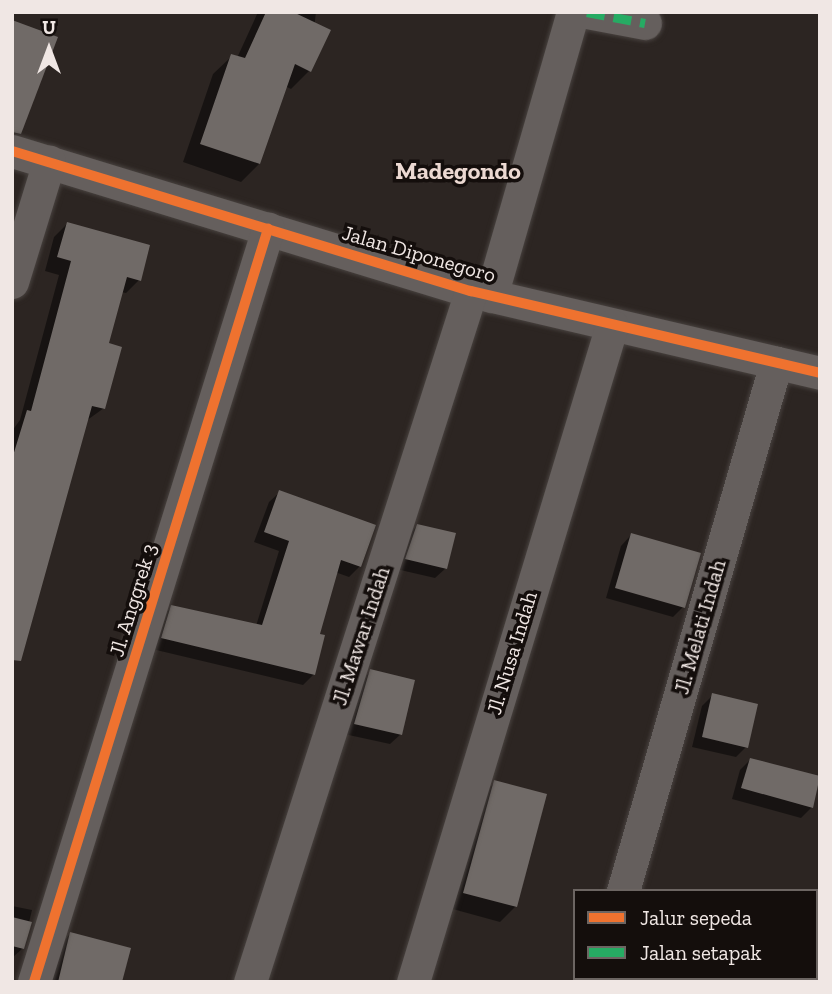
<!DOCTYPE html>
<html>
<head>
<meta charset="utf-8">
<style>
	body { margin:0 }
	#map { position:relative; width:832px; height:994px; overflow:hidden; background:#2c2522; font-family:"Zilla Slab",serif }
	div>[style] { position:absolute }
	.shadow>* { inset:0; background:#0007 }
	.building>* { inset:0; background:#706a67 }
	.roads { filter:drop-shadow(0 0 2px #48423f) drop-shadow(0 0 2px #48423f) }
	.street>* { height:33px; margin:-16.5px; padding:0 16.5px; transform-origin:16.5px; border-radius:16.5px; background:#655f5d }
	.quiet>* { height:9px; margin-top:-4.5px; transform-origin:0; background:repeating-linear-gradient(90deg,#26ab63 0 18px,transparent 0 27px) }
	.cycleway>* { height:10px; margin:-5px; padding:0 5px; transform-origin:5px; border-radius:5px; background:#ef722f }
	span { translate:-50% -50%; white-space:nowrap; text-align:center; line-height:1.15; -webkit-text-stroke:7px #140e0c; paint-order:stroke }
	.street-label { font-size:21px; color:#f0e7e4 }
	.quarter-label { font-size:24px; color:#ecd9d2; font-weight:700 }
	.frame { position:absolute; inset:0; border:14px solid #f0e7e4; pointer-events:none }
	.legend { position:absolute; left:573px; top:889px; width:245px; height:91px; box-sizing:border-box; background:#140e0c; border:2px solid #6c6562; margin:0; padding:9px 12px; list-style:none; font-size:21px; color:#f0e7e4 }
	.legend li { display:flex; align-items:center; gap:14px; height:35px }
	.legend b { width:35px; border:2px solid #6c6562 }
	.north { position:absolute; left:14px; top:14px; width:70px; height:70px; -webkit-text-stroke:5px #140e0c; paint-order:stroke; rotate:0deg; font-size:19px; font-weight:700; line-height:28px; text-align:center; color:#f0e7e4 }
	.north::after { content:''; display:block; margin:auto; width:24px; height:32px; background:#f0e7e4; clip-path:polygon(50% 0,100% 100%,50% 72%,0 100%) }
</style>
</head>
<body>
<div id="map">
	<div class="shadow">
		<i style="clip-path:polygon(258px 12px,316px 12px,309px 71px,291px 89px,285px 86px,259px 164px,241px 182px,183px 162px,213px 74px,232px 56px,237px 58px)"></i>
		<i style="clip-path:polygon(67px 224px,139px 280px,126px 293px,121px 292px,107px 345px,104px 408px,86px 421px,12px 664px,12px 431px,20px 420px,59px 275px,45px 271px,54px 237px)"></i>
		<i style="clip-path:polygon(280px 492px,360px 566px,349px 577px,335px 572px,318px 635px,314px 674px,303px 685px,152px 649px,161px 617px,172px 607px,256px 626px,279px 551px,254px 542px,269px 502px)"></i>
		<i style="clip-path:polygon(417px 526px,446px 568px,435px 578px,396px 569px,407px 536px)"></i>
		<i style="clip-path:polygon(631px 535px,683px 607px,673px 617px,606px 598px,621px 546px)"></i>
		<i style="clip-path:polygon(371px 671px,401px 734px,390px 744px,344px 734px,360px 682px)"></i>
		<i style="clip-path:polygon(713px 695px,746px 747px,736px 757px,692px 747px,702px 706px)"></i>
		<i style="clip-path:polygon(751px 759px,820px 778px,812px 807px,801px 818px,732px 799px,740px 770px)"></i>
		<i style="clip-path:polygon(495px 782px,516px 906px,500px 922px,449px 908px,480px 797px)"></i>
		<i style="clip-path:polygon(12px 906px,32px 910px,23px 948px,12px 958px)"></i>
		<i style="clip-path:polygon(70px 934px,120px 982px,51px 982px,60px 945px)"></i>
	</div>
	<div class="building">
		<i style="clip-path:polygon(266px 12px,293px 12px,331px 30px,311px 72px,295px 64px,260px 164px,200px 144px,231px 54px,245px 58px)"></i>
		<i style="clip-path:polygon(12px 20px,58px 37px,21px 134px,12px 132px)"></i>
		<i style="clip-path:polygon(67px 222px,150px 245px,141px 281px,127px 277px,109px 343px,122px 347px,105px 409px,92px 406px,21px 661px,12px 660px,12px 459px,27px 410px,31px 411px,71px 261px,57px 257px)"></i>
		<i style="clip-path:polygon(279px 490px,376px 525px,361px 567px,341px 560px,320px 634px,325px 635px,315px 675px,161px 638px,171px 605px,262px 625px,289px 541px,264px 532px)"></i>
		<i style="clip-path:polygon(417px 524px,456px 533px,447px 569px,405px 559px)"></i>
		<i style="clip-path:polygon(631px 533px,701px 553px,685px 608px,615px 588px)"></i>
		<i style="clip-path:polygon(370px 669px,415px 680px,402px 735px,354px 724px)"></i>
		<i style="clip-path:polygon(712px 693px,758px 704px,748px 748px,702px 737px)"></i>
		<i style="clip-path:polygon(750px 758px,820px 776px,813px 808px,741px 788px)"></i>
		<i style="clip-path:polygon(494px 780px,547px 794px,517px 907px,463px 893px)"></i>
		<i style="clip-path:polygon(12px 917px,32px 922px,24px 949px,12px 946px)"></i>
		<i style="clip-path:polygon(70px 932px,131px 948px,122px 982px,58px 982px)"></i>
	</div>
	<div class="roads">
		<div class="street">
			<i style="left:587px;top:12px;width:59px;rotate:10.7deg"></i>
			<i style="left:12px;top:151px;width:480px;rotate:17deg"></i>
			<i style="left:471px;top:291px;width:359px;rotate:13.2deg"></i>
			<i style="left:12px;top:282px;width:126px;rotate:-72.9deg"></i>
			<i style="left:491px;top:296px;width:296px;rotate:-73.9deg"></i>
			<i style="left:623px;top:891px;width:550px;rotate:-73.84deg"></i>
			<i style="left:816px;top:928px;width:12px;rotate:-70deg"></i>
			<i style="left:34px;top:982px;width:789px;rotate:-72.74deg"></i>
			<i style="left:250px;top:982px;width:725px;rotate:-72.26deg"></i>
			<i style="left:413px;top:982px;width:686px;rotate:-73.15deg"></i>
			<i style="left:597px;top:982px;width:4px;rotate:-76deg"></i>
			<i style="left:800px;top:982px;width:4px;rotate:-76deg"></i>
		</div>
	</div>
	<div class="quiet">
		<i style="left:587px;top:12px;width:59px;rotate:10.7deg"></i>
	</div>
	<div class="cycleway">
		<i style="left:12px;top:151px;width:480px;rotate:17deg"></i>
		<i style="left:471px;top:291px;width:359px;rotate:13.2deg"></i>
		<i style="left:34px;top:982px;width:789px;rotate:-72.74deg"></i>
	</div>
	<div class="street-label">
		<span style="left:419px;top:254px;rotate:16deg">Jalan Diponegoro</span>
		<span style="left:133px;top:600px;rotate:-73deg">Jl. Anggrek 3</span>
		<span style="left:700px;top:627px;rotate:-74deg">Jl. Melati Indah</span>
		<span style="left:361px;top:636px;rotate:-72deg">Jl. Mawar Indah</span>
		<span style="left:512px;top:653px;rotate:-73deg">Jl. Nusa Indah</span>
	</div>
	<div class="quarter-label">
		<span style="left:458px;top:171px">Madegondo</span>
	</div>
	<div class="frame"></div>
	<ul class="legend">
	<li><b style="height:9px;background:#ef722f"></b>Jalur sepeda</li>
	<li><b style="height:9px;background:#26ab63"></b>Jalan setapak</li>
	</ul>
	<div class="north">U</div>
</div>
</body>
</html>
